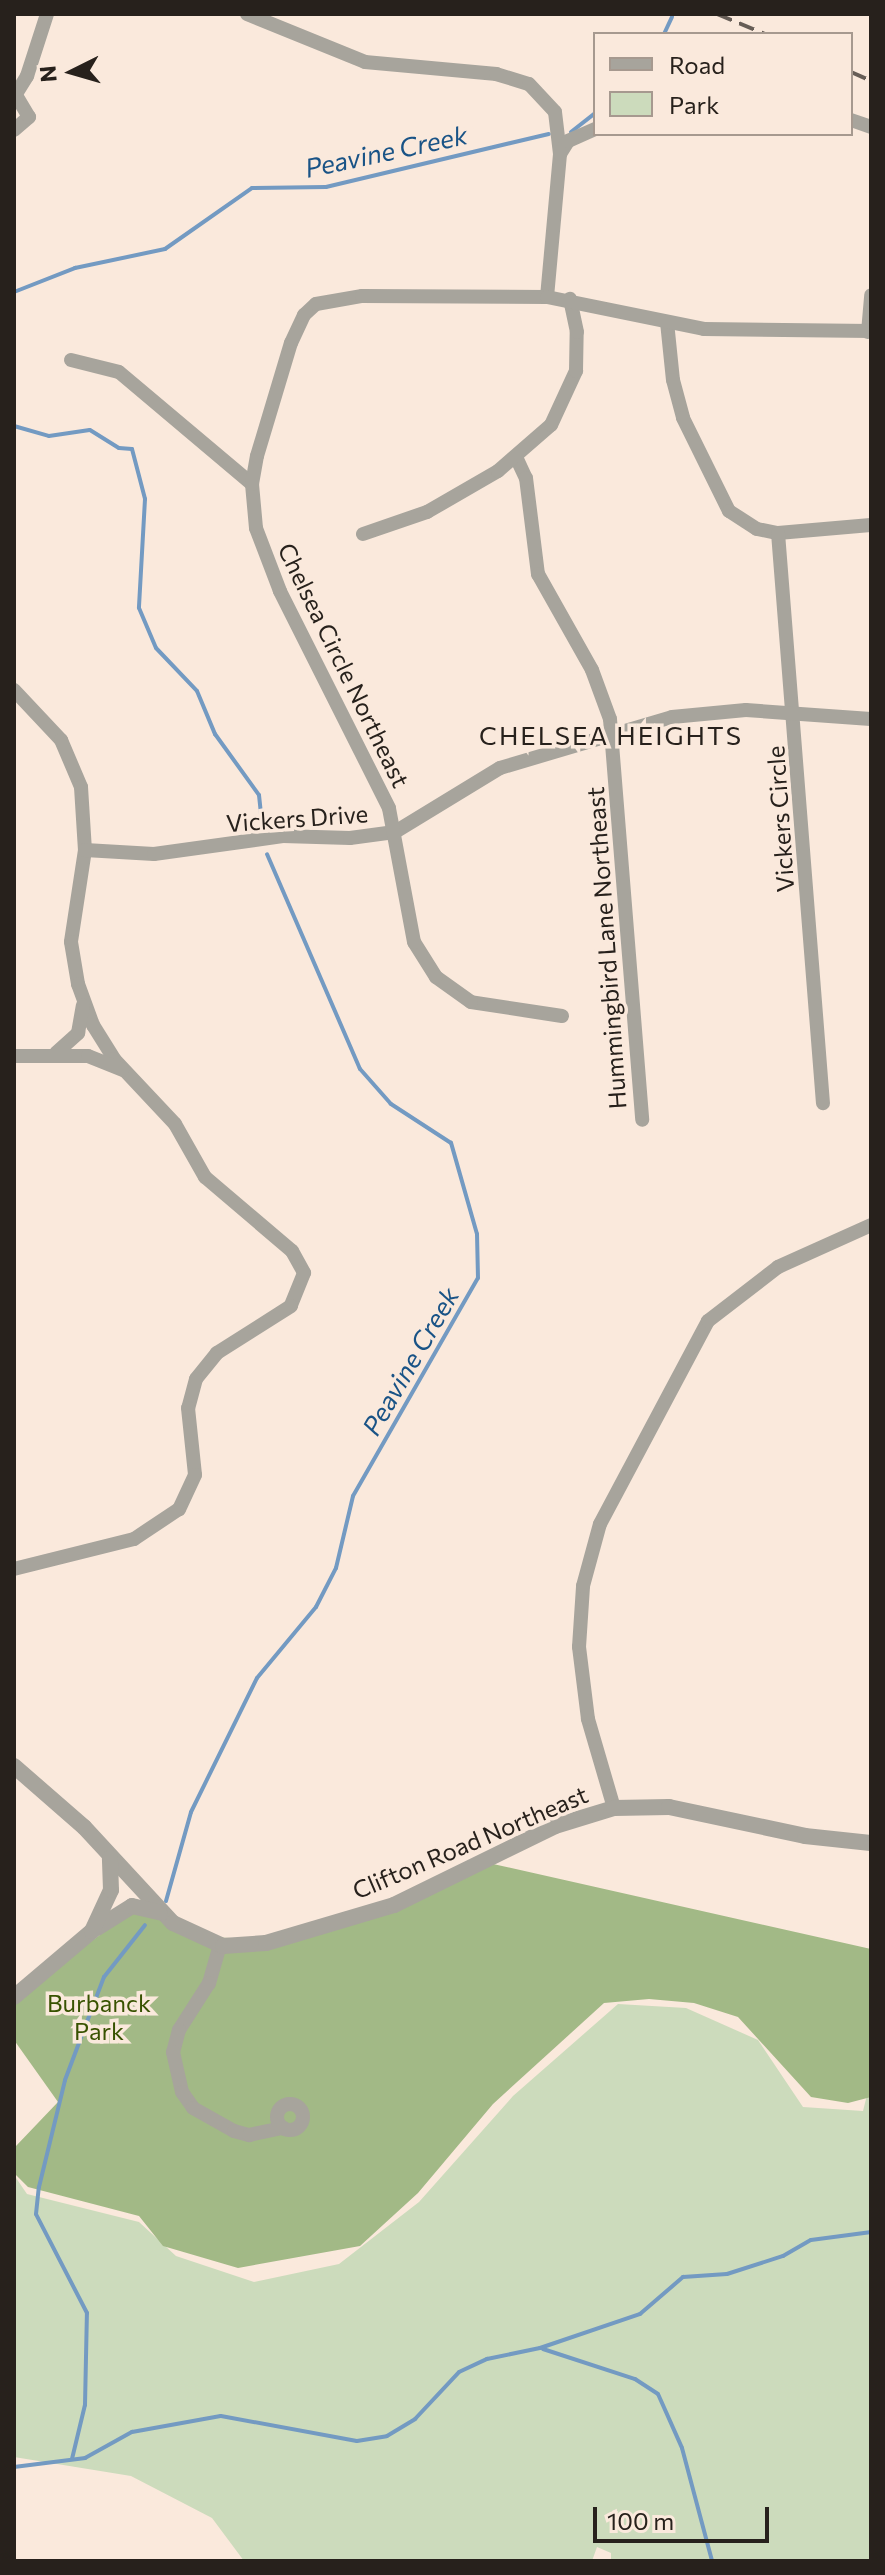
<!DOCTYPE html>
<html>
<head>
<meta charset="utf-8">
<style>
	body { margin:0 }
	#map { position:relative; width:885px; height:2575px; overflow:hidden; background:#fae9dc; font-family:Commissioner,sans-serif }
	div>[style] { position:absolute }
	.green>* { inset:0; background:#ccdbbc }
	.forest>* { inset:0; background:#a2b986 }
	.stream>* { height:4px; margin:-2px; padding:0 2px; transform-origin:2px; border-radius:2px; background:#739ac2 }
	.minor>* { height:14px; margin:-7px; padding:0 7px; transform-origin:7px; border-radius:7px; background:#a7a49c }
	.minor>.ring { margin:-7px; padding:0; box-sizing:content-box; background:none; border:14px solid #a7a49c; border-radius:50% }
	.tertiary>* { height:16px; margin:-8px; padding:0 8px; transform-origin:8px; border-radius:8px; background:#a7a49c }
	.rail>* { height:4px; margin-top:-2px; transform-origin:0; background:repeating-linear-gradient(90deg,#665d56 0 16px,transparent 0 24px) }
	span { translate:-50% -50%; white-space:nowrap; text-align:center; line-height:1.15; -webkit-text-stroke:7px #fae9dc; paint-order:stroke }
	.street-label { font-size:24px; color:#27211c }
	.park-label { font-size:24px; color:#385201 }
	.water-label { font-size:26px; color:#195386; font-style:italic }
	.neighbourhood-label { font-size:26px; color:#27211c; letter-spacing:2px }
	.frame { position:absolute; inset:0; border:16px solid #27211c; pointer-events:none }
	.legend { position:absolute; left:593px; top:32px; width:260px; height:104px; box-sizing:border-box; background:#fae9dc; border:2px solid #a6998f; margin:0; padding:10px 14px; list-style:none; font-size:24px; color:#27211c }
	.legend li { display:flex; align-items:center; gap:16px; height:40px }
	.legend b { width:40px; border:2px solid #a6998f }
	.north { position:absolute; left:32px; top:32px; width:80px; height:80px; -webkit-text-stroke:6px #fae9dc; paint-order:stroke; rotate:265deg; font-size:22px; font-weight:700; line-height:32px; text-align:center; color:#27211c }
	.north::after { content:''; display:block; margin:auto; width:28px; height:36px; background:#27211c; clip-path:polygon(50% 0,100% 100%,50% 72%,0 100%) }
	.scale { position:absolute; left:593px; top:2507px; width:176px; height:36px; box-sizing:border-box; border:4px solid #27211c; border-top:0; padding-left:10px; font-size:24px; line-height:28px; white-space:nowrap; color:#27211c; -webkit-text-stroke:6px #fae9dc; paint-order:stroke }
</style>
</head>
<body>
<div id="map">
	<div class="green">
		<i style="clip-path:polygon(618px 2004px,686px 2008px,758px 2040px,803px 2107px,863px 2111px,871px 2079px,871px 2561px,611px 2561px,611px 2553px,597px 2547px,592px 2561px,244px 2561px,212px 2518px,131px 2476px,14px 2457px,14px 2175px,27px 2194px,139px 2222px,176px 2256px,254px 2282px,339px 2264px,419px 2202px,513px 2096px)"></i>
	</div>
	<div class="forest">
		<i style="clip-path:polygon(493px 1864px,871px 1949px,871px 2097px,848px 2103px,811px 2097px,738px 2017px,694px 2003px,649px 1999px,604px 2003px,493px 2104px,418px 2193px,360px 2246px,238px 2268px,163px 2246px,139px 2216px,28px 2187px,14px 2173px,16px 2146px,58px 2102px,14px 2040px,14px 1998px,127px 1915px,141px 1911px,200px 1937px,263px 1939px,375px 1914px)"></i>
	</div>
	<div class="stream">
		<i style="left:664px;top:34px;width:19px;rotate:-65deg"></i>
		<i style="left:571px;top:132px;width:31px;rotate:-38deg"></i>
		<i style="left:14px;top:292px;width:66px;rotate:-21.5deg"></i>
		<i style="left:75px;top:268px;width:92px;rotate:-11.9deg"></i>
		<i style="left:165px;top:249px;width:106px;rotate:-35deg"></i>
		<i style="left:252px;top:188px;width:74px;rotate:-0.8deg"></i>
		<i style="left:326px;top:187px;width:229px;rotate:-13.4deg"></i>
		<i style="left:14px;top:426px;width:36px;rotate:16deg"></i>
		<i style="left:49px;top:436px;width:41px;rotate:-8.3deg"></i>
		<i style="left:90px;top:430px;width:34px;rotate:32deg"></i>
		<i style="left:119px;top:448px;width:13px;rotate:4deg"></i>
		<i style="left:132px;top:449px;width:52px;rotate:75.4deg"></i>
		<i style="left:145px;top:499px;width:109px;rotate:93.2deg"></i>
		<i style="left:139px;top:608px;width:43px;rotate:67deg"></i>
		<i style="left:156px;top:648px;width:59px;rotate:46.4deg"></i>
		<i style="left:197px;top:691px;width:47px;rotate:67.3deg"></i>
		<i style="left:215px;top:734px;width:75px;rotate:54.2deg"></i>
		<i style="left:259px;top:795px;width:31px;rotate:84deg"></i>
		<i style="left:166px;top:1901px;width:92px;rotate:-74.3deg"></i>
		<i style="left:191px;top:1812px;width:149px;rotate:-63.8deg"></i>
		<i style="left:257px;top:1678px;width:92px;rotate:-50.3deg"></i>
		<i style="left:316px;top:1607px;width:44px;rotate:-62.9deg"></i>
		<i style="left:336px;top:1568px;width:74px;rotate:-76.7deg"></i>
		<i style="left:353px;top:1496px;width:251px;rotate:-60.2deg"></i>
		<i style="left:478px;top:1278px;width:44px;rotate:-91.3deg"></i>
		<i style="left:477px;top:1234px;width:95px;rotate:-105.9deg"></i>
		<i style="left:451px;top:1143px;width:72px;rotate:-147deg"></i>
		<i style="left:391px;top:1104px;width:47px;rotate:-131.5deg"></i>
		<i style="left:360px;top:1069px;width:234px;rotate:-113.4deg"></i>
		<i style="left:543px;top:2349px;width:97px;rotate:18.1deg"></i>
		<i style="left:635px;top:2379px;width:27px;rotate:33deg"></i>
		<i style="left:658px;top:2394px;width:59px;rotate:66deg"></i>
		<i style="left:682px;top:2448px;width:117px;rotate:75.1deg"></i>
		<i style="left:72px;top:2459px;width:56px;rotate:-76.5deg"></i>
		<i style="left:85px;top:2405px;width:92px;rotate:-88.8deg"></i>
		<i style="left:87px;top:2313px;width:111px;rotate:-117.3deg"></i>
		<i style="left:36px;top:2214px;width:27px;rotate:-84deg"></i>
		<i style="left:39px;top:2187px;width:110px;rotate:-76.3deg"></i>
		<i style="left:65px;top:2080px;width:110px;rotate:-69.3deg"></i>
		<i style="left:104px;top:1977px;width:66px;rotate:-51.7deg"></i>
		<i style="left:14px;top:2467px;width:72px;rotate:-7.2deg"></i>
		<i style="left:85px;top:2458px;width:54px;rotate:-29deg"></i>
		<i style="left:132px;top:2432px;width:90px;rotate:-10.2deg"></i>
		<i style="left:221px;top:2416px;width:138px;rotate:10.4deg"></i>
		<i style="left:357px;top:2441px;width:30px;rotate:-9deg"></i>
		<i style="left:387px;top:2436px;width:33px;rotate:-31deg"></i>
		<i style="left:415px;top:2419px;width:64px;rotate:-46.9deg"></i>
		<i style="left:459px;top:2372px;width:31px;rotate:-25deg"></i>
		<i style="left:487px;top:2359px;width:54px;rotate:-11.7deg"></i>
		<i style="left:540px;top:2348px;width:106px;rotate:-18.8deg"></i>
		<i style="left:640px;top:2314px;width:57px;rotate:-40.7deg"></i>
		<i style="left:683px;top:2277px;width:44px;rotate:-3.9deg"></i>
		<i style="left:727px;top:2274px;width:59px;rotate:-17.8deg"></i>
		<i style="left:783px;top:2256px;width:32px;rotate:-30deg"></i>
		<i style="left:811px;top:2240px;width:61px;rotate:-7.6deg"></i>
	</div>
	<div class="minor">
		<i style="left:247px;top:14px;width:127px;rotate:22.1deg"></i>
		<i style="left:365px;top:62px;width:132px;rotate:5.2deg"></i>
		<i style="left:496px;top:74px;width:34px;rotate:17deg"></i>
		<i style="left:529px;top:84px;width:38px;rotate:47deg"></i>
		<i style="left:555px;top:112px;width:42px;rotate:83.2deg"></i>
		<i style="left:14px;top:97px;width:25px;rotate:-58deg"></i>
		<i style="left:27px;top:76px;width:65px;rotate:-72.1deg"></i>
		<i style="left:851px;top:120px;width:21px;rotate:19deg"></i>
		<i style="left:14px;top:130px;width:20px;rotate:-41deg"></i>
		<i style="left:29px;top:117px;width:26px;rotate:-121deg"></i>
		<i style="left:547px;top:297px;width:144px;rotate:-84.8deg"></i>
		<i style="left:560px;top:154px;width:15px;rotate:-58deg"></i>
		<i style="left:568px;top:141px;width:30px;rotate:-24deg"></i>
		<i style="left:667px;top:322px;width:58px;rotate:84.1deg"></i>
		<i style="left:673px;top:380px;width:39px;rotate:75deg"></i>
		<i style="left:683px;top:418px;width:104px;rotate:63.7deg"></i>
		<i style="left:729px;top:511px;width:33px;rotate:33deg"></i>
		<i style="left:757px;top:529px;width:21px;rotate:11deg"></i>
		<i style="left:778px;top:533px;width:93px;rotate:-4.9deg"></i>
		<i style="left:868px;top:332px;width:37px;rotate:-85deg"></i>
		<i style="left:71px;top:360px;width:49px;rotate:14deg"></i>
		<i style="left:119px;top:372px;width:174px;rotate:40.1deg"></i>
		<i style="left:516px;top:457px;width:23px;rotate:65deg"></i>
		<i style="left:526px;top:478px;width:97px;rotate:82.9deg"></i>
		<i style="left:538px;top:574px;width:110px;rotate:60.6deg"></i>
		<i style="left:592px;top:670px;width:52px;rotate:69.8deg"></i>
		<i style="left:610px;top:719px;width:402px;rotate:85.4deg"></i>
		<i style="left:778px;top:533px;width:572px;rotate:85.49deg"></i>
		<i style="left:363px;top:534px;width:68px;rotate:-19deg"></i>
		<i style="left:427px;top:512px;width:82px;rotate:-30deg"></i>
		<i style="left:498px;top:471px;width:70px;rotate:-41deg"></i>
		<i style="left:551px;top:425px;width:60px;rotate:-65.2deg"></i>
		<i style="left:576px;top:371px;width:39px;rotate:-89deg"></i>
		<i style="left:577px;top:332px;width:34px;rotate:-102deg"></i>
		<i style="left:14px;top:690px;width:69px;rotate:46.8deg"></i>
		<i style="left:61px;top:740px;width:51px;rotate:66.9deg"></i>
		<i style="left:81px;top:787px;width:63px;rotate:86.4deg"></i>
		<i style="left:85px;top:850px;width:93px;rotate:98.7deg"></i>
		<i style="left:71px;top:942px;width:43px;rotate:80.5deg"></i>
		<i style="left:78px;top:984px;width:44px;rotate:69.9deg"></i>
		<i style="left:93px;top:1025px;width:40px;rotate:58deg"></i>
		<i style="left:114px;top:1059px;width:89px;rotate:46.8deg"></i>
		<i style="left:175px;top:1124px;width:61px;rotate:60.5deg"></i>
		<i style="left:205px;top:1177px;width:114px;rotate:40.4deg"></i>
		<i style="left:292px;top:1251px;width:25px;rotate:61deg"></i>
		<i style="left:304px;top:1273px;width:35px;rotate:112deg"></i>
		<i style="left:291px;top:1306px;width:88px;rotate:147.6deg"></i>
		<i style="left:217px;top:1353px;width:33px;rotate:129deg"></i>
		<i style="left:196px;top:1379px;width:30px;rotate:105deg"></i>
		<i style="left:188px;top:1408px;width:67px;rotate:84deg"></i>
		<i style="left:195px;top:1475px;width:38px;rotate:115deg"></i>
		<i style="left:179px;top:1509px;width:54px;rotate:146.3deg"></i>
		<i style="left:134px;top:1539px;width:124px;rotate:166deg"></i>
		<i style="left:85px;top:850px;width:69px;rotate:3.3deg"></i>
		<i style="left:154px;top:854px;width:130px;rotate:-7.9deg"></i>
		<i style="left:283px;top:836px;width:67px;rotate:1.7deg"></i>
		<i style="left:350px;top:838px;width:45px;rotate:-7.6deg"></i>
		<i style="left:395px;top:832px;width:123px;rotate:-31.4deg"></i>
		<i style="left:500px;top:768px;width:179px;rotate:-16.5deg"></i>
		<i style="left:672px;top:717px;width:74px;rotate:-5.4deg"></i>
		<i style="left:746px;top:710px;width:125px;rotate:4.1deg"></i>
		<i style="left:562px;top:1016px;width:92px;rotate:-171.3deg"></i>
		<i style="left:471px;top:1002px;width:43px;rotate:-144.5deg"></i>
		<i style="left:436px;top:977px;width:41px;rotate:-122.2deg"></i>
		<i style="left:414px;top:942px;width:136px;rotate:-100.6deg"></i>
		<i style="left:389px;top:808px;width:243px;rotate:-116.7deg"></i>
		<i style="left:280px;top:591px;width:67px;rotate:-110.9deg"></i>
		<i style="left:256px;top:528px;width:44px;rotate:-95.2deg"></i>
		<i style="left:252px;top:484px;width:28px;rotate:-80deg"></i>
		<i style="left:257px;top:456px;width:118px;rotate:-73.3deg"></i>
		<i style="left:291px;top:343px;width:31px;rotate:-65deg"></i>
		<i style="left:304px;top:315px;width:16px;rotate:-43deg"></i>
		<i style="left:316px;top:304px;width:47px;rotate:-9.9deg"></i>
		<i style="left:362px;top:296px;width:185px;rotate:0.3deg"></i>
		<i style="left:547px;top:297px;width:160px;rotate:11.5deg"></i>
		<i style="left:704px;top:329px;width:167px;rotate:0.7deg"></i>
		<i style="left:56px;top:1053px;width:30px;rotate:-42deg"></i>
		<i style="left:78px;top:1033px;width:28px;rotate:-80deg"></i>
		<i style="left:14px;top:1056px;width:74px"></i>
		<i style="left:88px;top:1056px;width:37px;rotate:22deg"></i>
		<i style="left:614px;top:1808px;width:93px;rotate:-106.3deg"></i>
		<i style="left:588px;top:1719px;width:73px;rotate:-97.1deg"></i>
		<i style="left:579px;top:1647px;width:61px;rotate:-86.2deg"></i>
		<i style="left:583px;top:1586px;width:64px;rotate:-74.7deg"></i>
		<i style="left:600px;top:1524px;width:230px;rotate:-62deg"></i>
		<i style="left:708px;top:1321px;width:88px;rotate:-37.6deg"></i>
		<i style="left:778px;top:1267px;width:102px;rotate:-24.3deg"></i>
		<i style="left:220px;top:1945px;width:40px;rotate:106deg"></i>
		<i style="left:209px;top:1983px;width:56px;rotate:122.6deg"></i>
		<i style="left:179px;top:2030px;width:23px;rotate:105deg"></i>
		<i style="left:173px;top:2052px;width:41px;rotate:77.3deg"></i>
		<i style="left:182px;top:2092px;width:19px;rotate:55deg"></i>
		<i style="left:193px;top:2108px;width:47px;rotate:29.3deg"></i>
		<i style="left:234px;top:2131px;width:16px;rotate:15deg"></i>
		<i style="left:249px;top:2135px;width:35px;rotate:-12deg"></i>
		<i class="ring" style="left:277px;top:2104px;width:12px;height:12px"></i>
	</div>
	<div class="tertiary">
		<i style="left:14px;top:1766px;width:93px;rotate:41.1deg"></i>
		<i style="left:84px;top:1827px;width:131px;rotate:47.2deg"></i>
		<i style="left:173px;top:1923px;width:55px;rotate:24.7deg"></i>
		<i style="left:223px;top:1946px;width:43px;rotate:-4deg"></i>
		<i style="left:266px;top:1943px;width:134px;rotate:-16.5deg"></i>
		<i style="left:394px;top:1905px;width:179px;rotate:-26.1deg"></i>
		<i style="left:555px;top:1826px;width:62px;rotate:-17deg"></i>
		<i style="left:614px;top:1808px;width:55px;rotate:-1deg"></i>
		<i style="left:669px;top:1807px;width:139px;rotate:12deg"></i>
		<i style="left:805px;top:1836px;width:66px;rotate:6.1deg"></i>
		<i style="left:97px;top:1928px;width:41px;rotate:-32.2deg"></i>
		<i style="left:132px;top:1906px;width:28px;rotate:13deg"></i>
		<i style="left:14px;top:1997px;width:102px;rotate:-40.2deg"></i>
		<i style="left:92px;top:1931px;width:45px;rotate:-65.1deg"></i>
		<i style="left:111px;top:1890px;width:32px;rotate:-92deg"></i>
	</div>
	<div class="rail">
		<i style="left:717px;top:14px;width:52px;rotate:22.6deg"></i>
		<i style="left:851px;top:72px;width:22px;rotate:24deg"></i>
	</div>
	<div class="street-label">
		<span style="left:344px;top:665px;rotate:64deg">Chelsea Circle Northeast</span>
		<span style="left:297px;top:818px;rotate:-4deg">Vickers Drive</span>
		<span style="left:780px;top:819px;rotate:-94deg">Vickers Circle</span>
		<span style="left:606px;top:948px;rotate:-94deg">Hummingbird Lane Northeast</span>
		<span style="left:470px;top:1842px;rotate:-23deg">Clifton Road Northeast</span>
	</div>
	<div class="park-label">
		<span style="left:99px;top:2017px">Burbanck<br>Park</span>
	</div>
	<div class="water-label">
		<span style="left:386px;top:151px;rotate:-12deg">Peavine Creek</span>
		<span style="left:410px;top:1361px;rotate:-60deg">Peavine Creek</span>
	</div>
	<div class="neighbourhood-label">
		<span style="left:611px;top:735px">CHELSEA HEIGHTS</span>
	</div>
	<div class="frame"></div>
	<ul class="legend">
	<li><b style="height:10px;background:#a7a49c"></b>Road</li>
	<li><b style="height:22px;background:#ccdbbc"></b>Park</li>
	</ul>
	<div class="north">N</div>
	<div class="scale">100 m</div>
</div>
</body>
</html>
